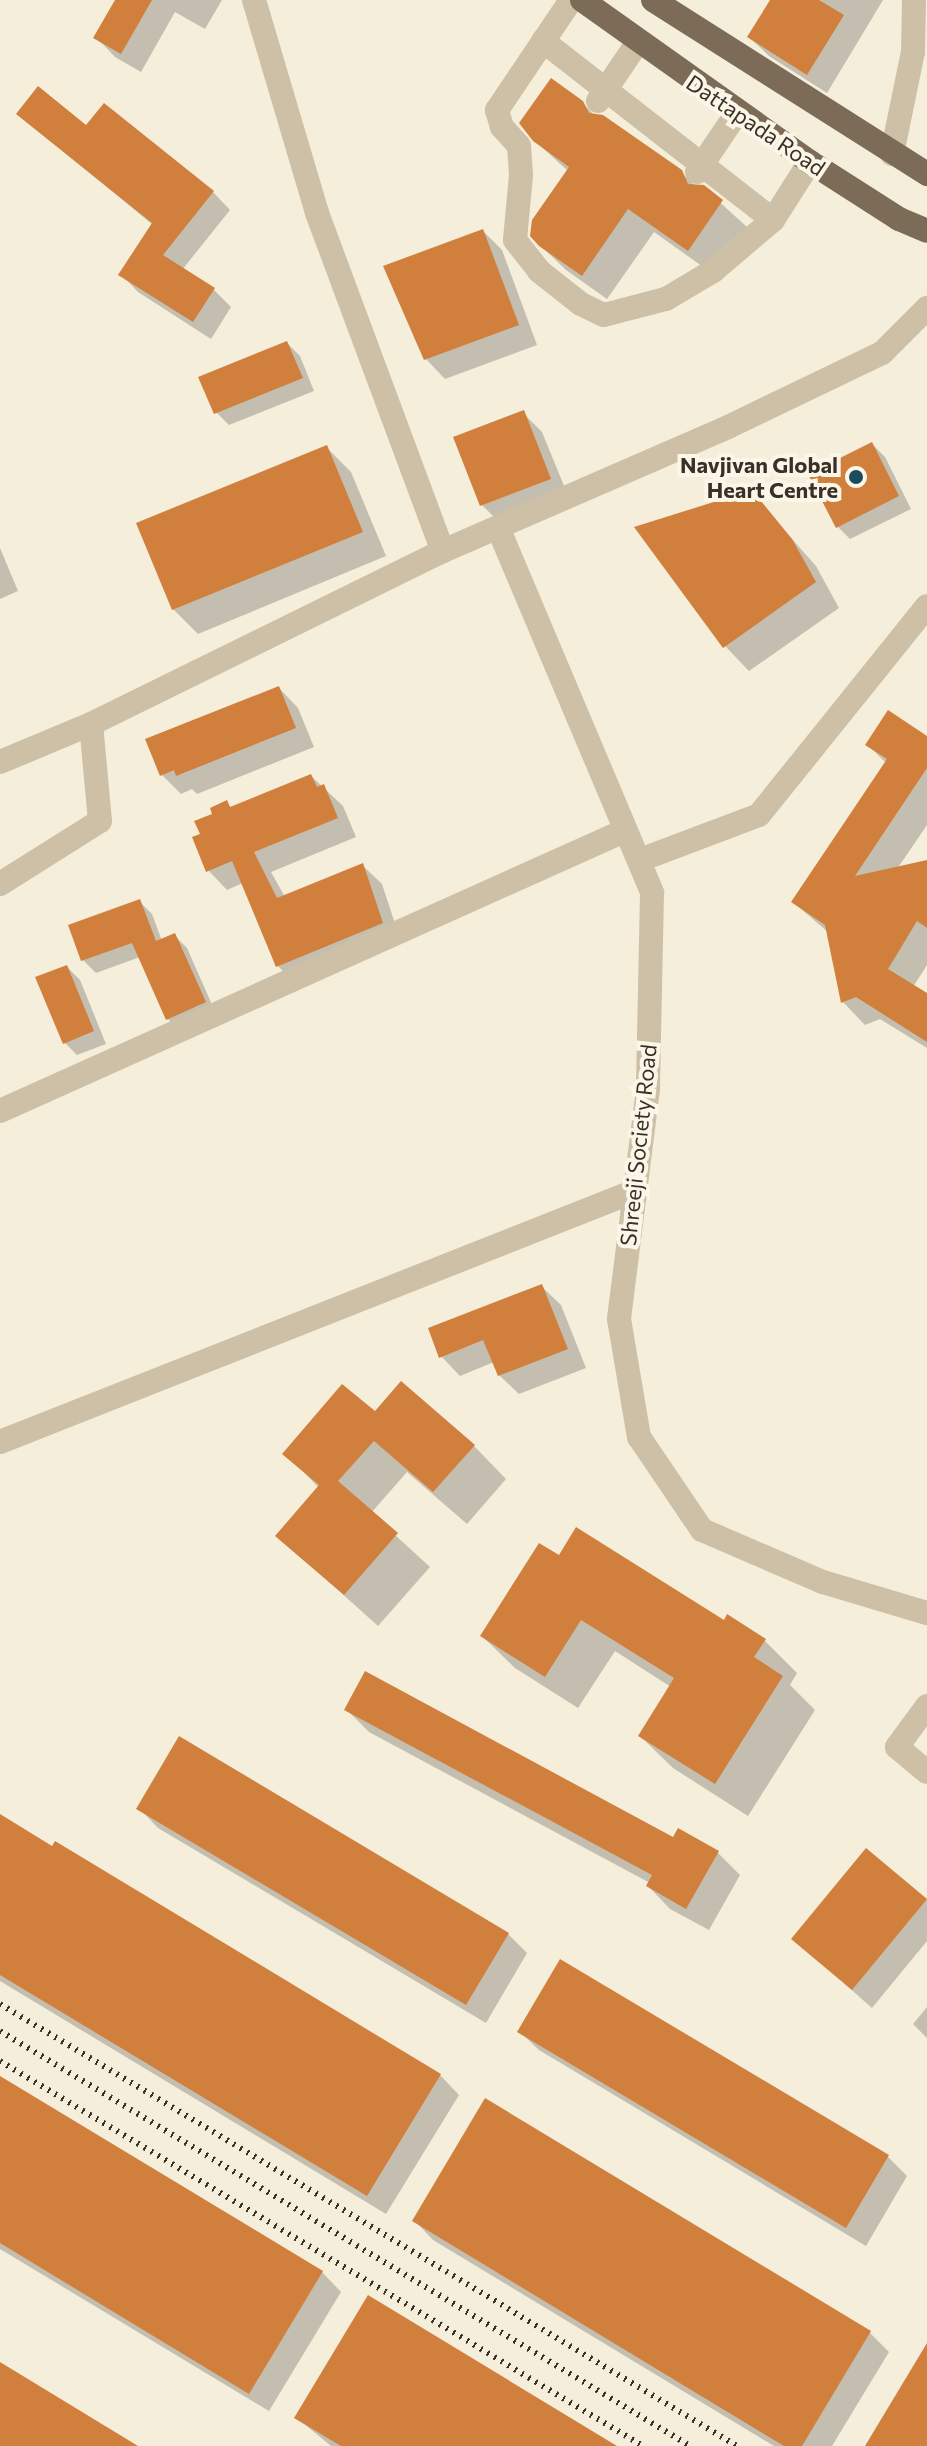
<!DOCTYPE html>
<html>
<head>
<meta charset="utf-8">
<style>
	body { margin:0 }
	#map { position:relative; width:927px; height:2446px; overflow:hidden; background:#f4eedb; font-family:Commissioner,sans-serif }
	div>[style] { position:absolute }
	.shadow>* { inset:0; background:#0003 }
	.building>* { inset:0; background:#d17f3c }
	.minor>* { height:24px; margin:-12px; padding:0 12px; transform-origin:12px; border-radius:12px; background:#cec0a6 }
	.major>* { height:24px; margin:-12px; padding:0 12px; transform-origin:12px; border-radius:12px; background:#7c6b57 }
	.rail>* { height:6px; margin-top:-3px; transform-origin:0; background:repeating-linear-gradient(90deg,#393027 0 2px,transparent 0 8px) }
	.dots>* { width:22px; height:22px; translate:-50% -50%; box-sizing:border-box; border:4px solid #fbf6e8; border-radius:50% }
	span { translate:-50% -50%; white-space:nowrap; text-align:center; line-height:1.15; -webkit-text-stroke:8px #fbf6e8; paint-order:stroke }
	.street-label { font-size:22px; color:#393027 }
	.poi-label { font-size:22px; color:#393027; font-weight:700 }
	.right { translate:-100% -50%; text-align:right }
</style>
</head>
<body>
<div id="map">
	<div class="shadow">
		<i style="clip-path:polygon(117px 0,222px 0,205px 29px,175px 12px,141px 72px,115px 57px,96px 37px)"></i>
		<i style="clip-path:polygon(772px 0,883px 0,827px 93px,769px 56px,749px 37px)"></i>
		<i style="clip-path:polygon(582px 102px,595px 116px,681px 172px,696px 187px,703px 187px,747px 227px,713px 274px,654px 232px,607px 299px,566px 270px,540px 245px,568px 171px,534px 140px)"></i>
		<i style="clip-path:polygon(18px 114px,86px 128px,213px 192px,230px 210px,182px 270px,214px 290px,231px 307px,211px 339px,138px 292px,121px 274px,153px 225px)"></i>
		<i style="clip-path:polygon(483px 231px,502px 250px,537px 345px,445px 379px,426px 359px,386px 267px)"></i>
		<i style="clip-path:polygon(287px 343px,300px 356px,314px 391px,229px 425px,216px 412px)"></i>
		<i style="clip-path:polygon(523px 413px,542px 432px,569px 498px,501px 524px,482px 505px)"></i>
		<i style="clip-path:polygon(872px 444px,885px 457px,911px 509px,850px 539px,837px 526px)"></i>
		<i style="clip-path:polygon(326px 447px,351px 472px,386px 556px,198px 634px,173px 609px)"></i>
		<i style="clip-path:polygon(751px 493px,816px 566px,839px 608px,749px 671px,725px 646px)"></i>
		<i style="clip-path:polygon(0 548px,18px 591px,0 599px)"></i>
		<i style="clip-path:polygon(279px 688px,298px 708px,314px 747px,197px 794px,192px 789px,181px 794px,162px 775px)"></i>
		<i style="clip-path:polygon(927px 739px,927px 825px,897px 869px,927px 862px,927px 965px,913px 987px,927px 995px,927px 1048px,880px 1019px,865px 1025px,843px 1002px,829px 933px,793px 902px,887px 764px,868px 745px)"></i>
		<i style="clip-path:polygon(311px 776px,343px 806px,356px 837px,271px 872px,285px 897px,362px 865px,382px 884px,401px 942px,297px 986px,278px 966px,243px 883px,227px 890px,208px 870px,202px 835px,226px 803px,232px 808px)"></i>
		<i style="clip-path:polygon(139px 901px,152px 914px,162px 941px,174px 935px,187px 948px,217px 1016px,181px 1032px,168px 1019px,140px 957px,96px 973px,83px 960px)"></i>
		<i style="clip-path:polygon(67px 967px,80px 980px,106px 1044px,77px 1055px,64px 1042px)"></i>
		<i style="clip-path:polygon(541px 1286px,561px 1305px,586px 1368px,519px 1394px,499px 1375px,494px 1362px,460px 1376px,441px 1356px)"></i>
		<i style="clip-path:polygon(375px 1414px,474px 1446px,506px 1479px,467px 1524px,407px 1472px,371px 1513px,430px 1567px,378px 1626px,278px 1536px,319px 1488px,285px 1453px)"></i>
		<i style="clip-path:polygon(559px 1558px,764px 1640px,797px 1673px,790px 1685px,815px 1710px,748px 1816px,673px 1768px,640px 1736px,671px 1687px,615px 1651px,578px 1708px,515px 1668px,482px 1636px)"></i>
		<i style="clip-path:polygon(346px 1709px,674px 1839px,717px 1852px,740px 1875px,709px 1930px,670px 1909px,648px 1886px,650px 1883px,369px 1732px)"></i>
		<i style="clip-path:polygon(139px 1808px,508px 1934px,527px 1953px,486px 2023px,158px 1828px)"></i>
		<i style="clip-path:polygon(0 1816px,440px 2075px,459px 2095px,386px 2214px,0 1981px)"></i>
		<i style="clip-path:polygon(866px 1851px,927px 1900px,927px 1941px,872px 2008px,794px 1939px)"></i>
		<i style="clip-path:polygon(561px 1962px,888px 2157px,907px 2176px,866px 2246px,539px 2050px,519px 2031px)"></i>
		<i style="clip-path:polygon(927px 2007px,927px 2038px,913px 2024px)"></i>
		<i style="clip-path:polygon(0 2078px,322px 2272px,341px 2292px,269px 2411px,0 2249px)"></i>
		<i style="clip-path:polygon(414px 2220px,870px 2333px,889px 2352px,832px 2446px,774px 2446px,433px 2240px)"></i>
		<i style="clip-path:polygon(297px 2418px,613px 2446px,331px 2446px)"></i>
	</div>
	<div class="building">
		<i style="clip-path:polygon(115px 0,152px 0,121px 54px,93px 38px)"></i>
		<i style="clip-path:polygon(770px 0,819px 0,844px 15px,807px 75px,747px 37px)"></i>
		<i style="clip-path:polygon(551px 78px,583px 101px,589px 113px,603px 115px,682px 170px,688px 184px,704px 185px,723px 200px,688px 251px,628px 209px,582px 276px,539px 246px,530px 236px,532px 220px,569px 167px,533px 141px,519px 123px)"></i>
		<i style="clip-path:polygon(38px 86px,86px 125px,104px 103px,214px 191px,163px 255px,215px 288px,193px 322px,118px 275px,152px 223px,16px 114px)"></i>
		<i style="clip-path:polygon(483px 229px,519px 325px,424px 360px,383px 266px)"></i>
		<i style="clip-path:polygon(287px 341px,303px 378px,214px 414px,198px 377px)"></i>
		<i style="clip-path:polygon(524px 410px,551px 479px,480px 506px,453px 437px)"></i>
		<i style="clip-path:polygon(872px 442px,899px 496px,836px 528px,808px 474px)"></i>
		<i style="clip-path:polygon(327px 445px,363px 532px,172px 610px,136px 523px)"></i>
		<i style="clip-path:polygon(752px 490px,792px 539px,816px 582px,723px 648px,634px 527px)"></i>
		<i style="clip-path:polygon(279px 686px,296px 728px,176px 776px,174px 770px,160px 776px,145px 739px)"></i>
		<i style="clip-path:polygon(888px 710px,927px 736px,927px 768px,855px 876px,927px 860px,927px 928px,917px 921px,888px 969px,927px 993px,927px 1042px,856px 997px,841px 1003px,825px 925px,791px 902px,887px 759px,865px 745px)"></i>
		<i style="clip-path:polygon(311px 774px,317px 787px,324px 784px,338px 818px,254px 852px,277px 898px,363px 863px,383px 923px,276px 967px,232px 861px,206px 872px,192px 837px,200px 834px,194px 821px,212px 814px,210px 808px,227px 800px,230px 807px)"></i>
		<i style="clip-path:polygon(140px 899px,156px 941px,175px 933px,206px 1002px,166px 1020px,132px 943px,81px 961px,68px 925px)"></i>
		<i style="clip-path:polygon(67px 965px,94px 1031px,63px 1044px,35px 977px)"></i>
		<i style="clip-path:polygon(542px 1284px,568px 1349px,498px 1376px,483px 1340px,439px 1358px,428px 1328px)"></i>
		<i style="clip-path:polygon(401px 1381px,475px 1445px,433px 1492px,374px 1441px,338px 1481px,398px 1533px,344px 1595px,275px 1536px,319px 1485px,282px 1454px,342px 1384px,375px 1411px)"></i>
		<i style="clip-path:polygon(576px 1527px,724px 1620px,727px 1614px,766px 1639px,754px 1657px,783px 1676px,715px 1784px,638px 1736px,674px 1678px,581px 1620px,545px 1677px,480px 1636px,539px 1543px,559px 1555px)"></i>
		<i style="clip-path:polygon(365px 1671px,673px 1837px,678px 1828px,719px 1851px,686px 1909px,646px 1886px,652px 1875px,344px 1710px)"></i>
		<i style="clip-path:polygon(179px 1736px,509px 1933px,466px 2005px,136px 1809px)"></i>
		<i style="clip-path:polygon(0 1814px,52px 1846px,55px 1841px,441px 2074px,367px 2196px,0 1975px)"></i>
		<i style="clip-path:polygon(866px 1848px,927px 1899px,852px 1990px,791px 1939px)"></i>
		<i style="clip-path:polygon(560px 1959px,889px 2155px,846px 2228px,517px 2032px)"></i>
		<i style="clip-path:polygon(0 2076px,323px 2271px,249px 2394px,0 2243px)"></i>
		<i style="clip-path:polygon(485px 2098px,871px 2331px,802px 2446px,784px 2446px,412px 2221px)"></i>
		<i style="clip-path:polygon(368px 2295px,617px 2446px,341px 2446px,294px 2418px)"></i>
		<i style="clip-path:polygon(927px 2343px,927px 2446px,865px 2446px)"></i>
		<i style="clip-path:polygon(0 2362px,138px 2446px,0 2446px)"></i>
	</div>
	<div class="minor">
		<i style="left:254px;top:0;width:222px;rotate:73.5deg"></i>
		<i style="left:317px;top:213px;width:361px;rotate:69.6deg"></i>
		<i style="left:571px;top:0;width:133px;rotate:123.9deg"></i>
		<i style="left:497px;top:110px;width:18px;rotate:74deg"></i>
		<i style="left:502px;top:127px;width:25px;rotate:48deg"></i>
		<i style="left:519px;top:146px;width:29px;rotate:86deg"></i>
		<i style="left:521px;top:175px;width:65px;rotate:95.3deg"></i>
		<i style="left:515px;top:240px;width:39px;rotate:52deg"></i>
		<i style="left:539px;top:271px;width:53px;rotate:38.2deg"></i>
		<i style="left:581px;top:304px;width:25px;rotate:26deg"></i>
		<i style="left:604px;top:315px;width:64px;rotate:-14.5deg"></i>
		<i style="left:666px;top:299px;width:55px;rotate:-30.8deg"></i>
		<i style="left:713px;top:271px;width:79px;rotate:-40.4deg"></i>
		<i style="left:773px;top:220px;width:69px;rotate:-57.5deg"></i>
		<i style="left:543px;top:41px;width:291px;rotate:37.9deg"></i>
		<i style="left:598px;top:101px;width:71px;rotate:-55.9deg"></i>
		<i style="left:892px;top:154px;width:104px;rotate:-78.4deg"></i>
		<i style="left:913px;top:52px;width:52px;rotate:-88.9deg"></i>
		<i style="left:697px;top:172px;width:71px;rotate:-55.9deg"></i>
		<i style="left:499px;top:530px;width:394px;rotate:67.1deg"></i>
		<i style="left:652px;top:893px;width:196px;rotate:91.2deg"></i>
		<i style="left:648px;top:1089px;width:232px;rotate:97.2deg"></i>
		<i style="left:619px;top:1319px;width:120px;rotate:80.4deg"></i>
		<i style="left:639px;top:1437px;width:112px;rotate:55.9deg"></i>
		<i style="left:702px;top:1530px;width:132px;rotate:23.3deg"></i>
		<i style="left:823px;top:1582px;width:109px;rotate:16.6deg"></i>
		<i style="left:0;top:762px;width:99px;rotate:-22.7deg"></i>
		<i style="left:91px;top:724px;width:392px;rotate:-26.2deg"></i>
		<i style="left:443px;top:551px;width:311px;rotate:-23.5deg"></i>
		<i style="left:728px;top:427px;width:171px;rotate:-25.7deg"></i>
		<i style="left:882px;top:353px;width:64px;rotate:-45deg"></i>
		<i style="left:640px;top:860px;width:127px;rotate:-20.7deg"></i>
		<i style="left:759px;top:815px;width:268px;rotate:-51.2deg"></i>
		<i style="left:0;top:884px;width:118px;rotate:-32.2deg"></i>
		<i style="left:100px;top:821px;width:97px;rotate:-95.3deg"></i>
		<i style="left:0;top:1111px;width:684px;rotate:-24.17deg"></i>
		<i style="left:0;top:1442px;width:683px;rotate:-21.57deg"></i>
		<i style="left:927px;top:1706px;width:51px;rotate:126.2deg"></i>
		<i style="left:897px;top:1747px;width:39px;rotate:40deg"></i>
	</div>
	<div class="major">
		<i style="left:582px;top:0;width:280px;rotate:35.4deg"></i>
		<i style="left:810px;top:162px;width:106px;rotate:32.6deg"></i>
		<i style="left:899px;top:219px;width:30px;rotate:23deg"></i>
		<i style="left:653px;top:0;width:325px;rotate:32.4deg"></i>
	</div>
	<div class="rail">
		<i style="left:0;top:2004px;width:859px;rotate:30.95deg"></i>
		<i style="left:0;top:2031px;width:805px;rotate:31.02deg"></i>
		<i style="left:0;top:2061px;width:749px;rotate:30.91deg"></i>
	</div>
	<div class="dots">
		<i style="left:856px;top:477px;background:#194c5f"></i>
	</div>
	<div class="street-label">
		<span style="left:756px;top:125px;rotate:34deg">Dattapada Road</span>
		<span style="left:638px;top:1145px;rotate:-84deg">Shreeji Society Road</span>
	</div>
	<div class="poi-label">
		<span class="right" style="left:838px;top:477px">Navjivan Global<br>Heart Centre</span>
	</div>
</div>
</body>
</html>
